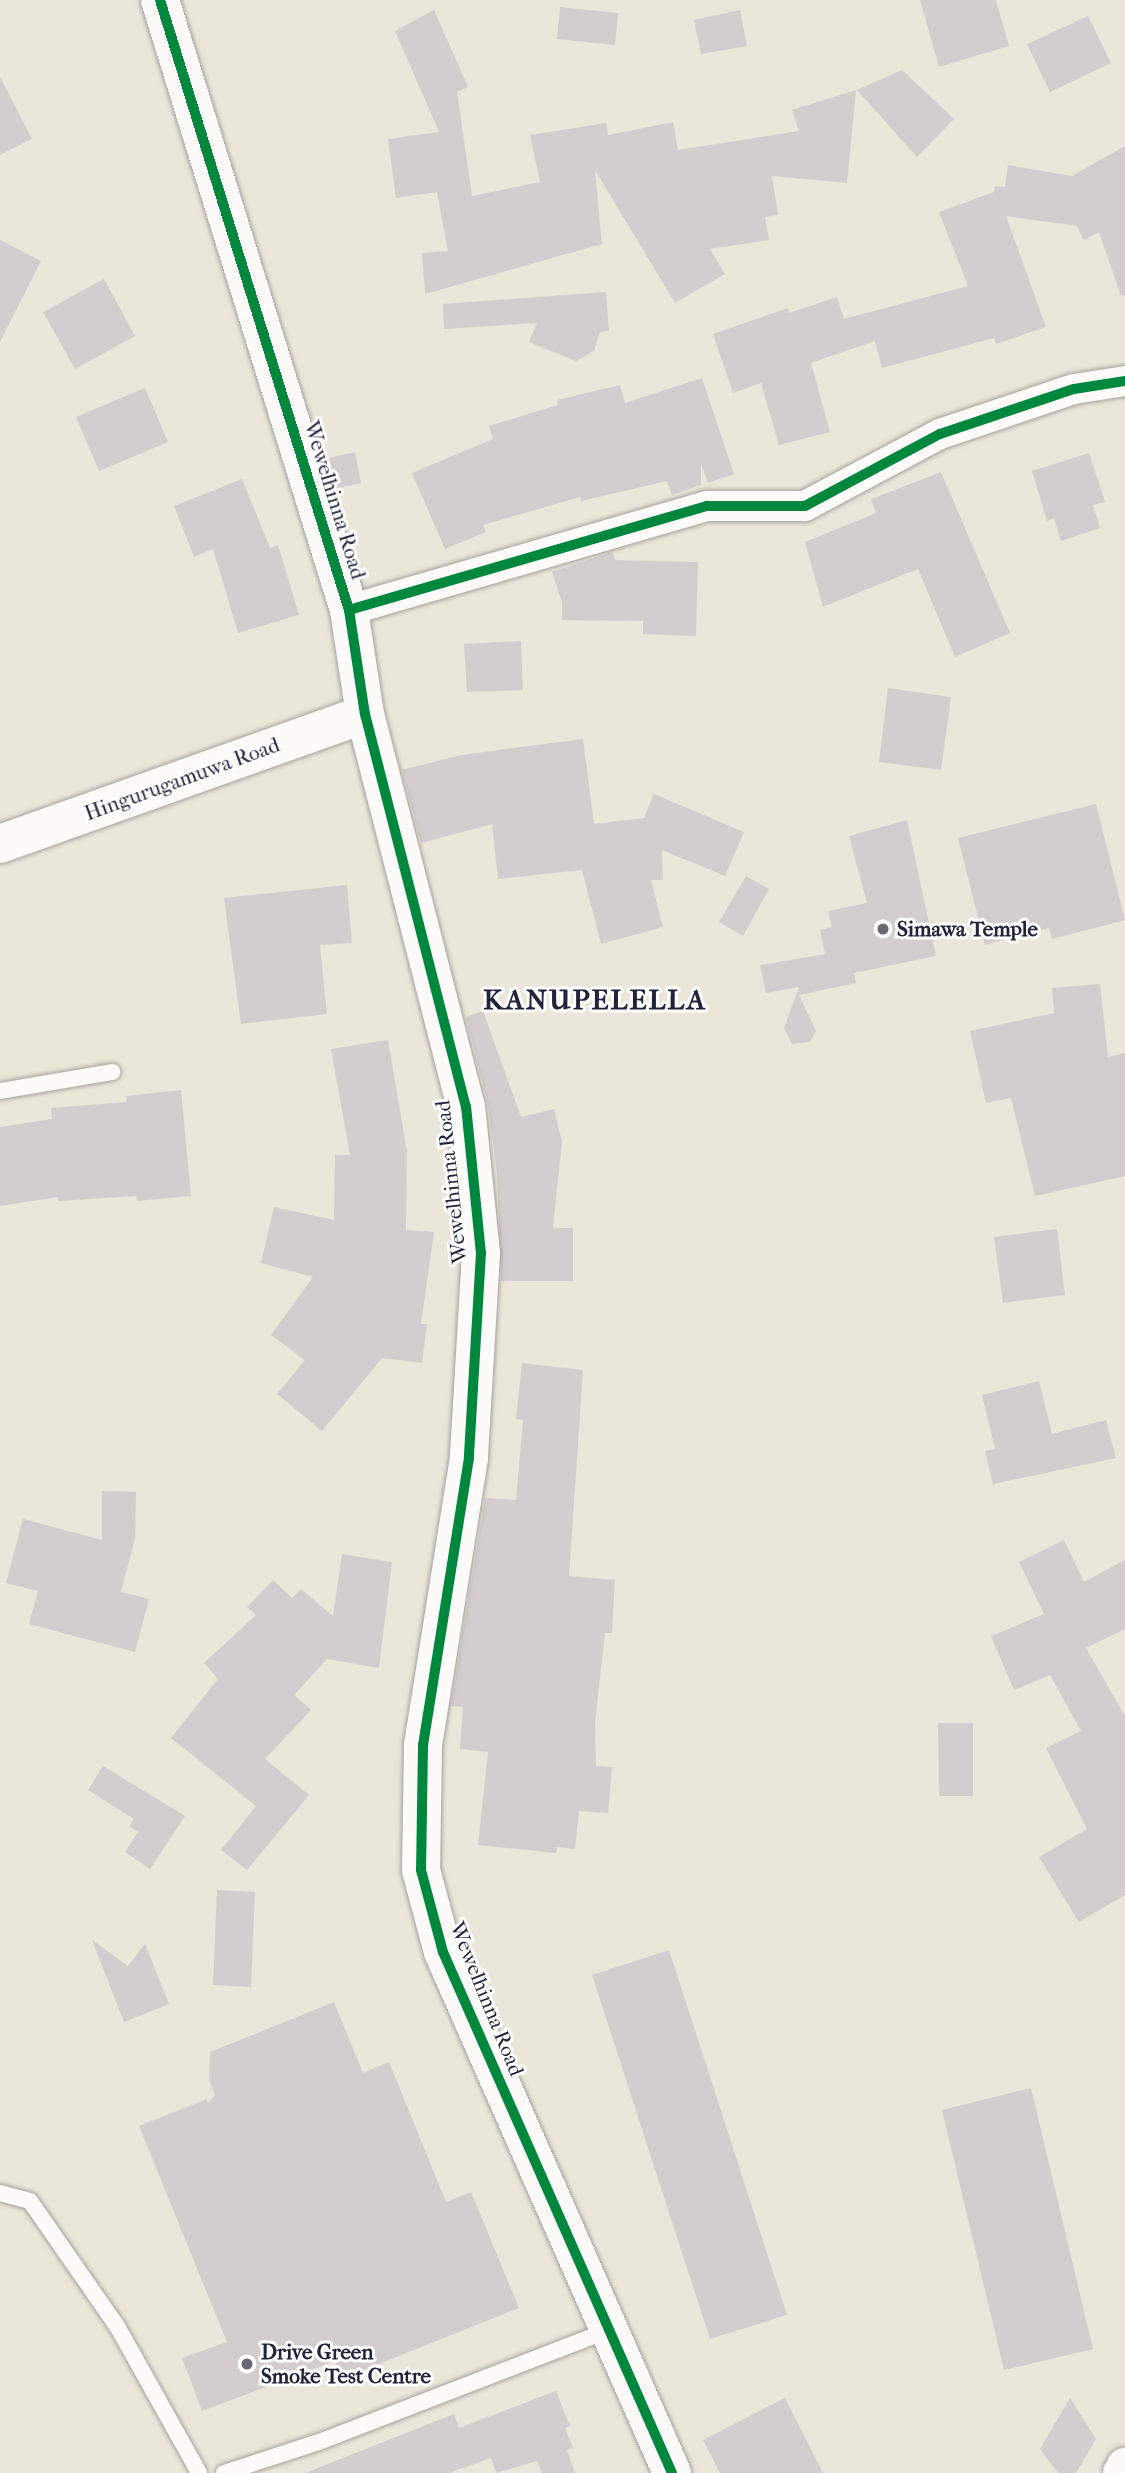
<!DOCTYPE html>
<html>
<head>
<meta charset="utf-8">
<style>
	body { margin:0 }
	#map { position:relative; width:1125px; height:2473px; overflow:hidden; background:#eae6d9; font-family:"IM FELL French Canon",serif }
	div>[style] { position:absolute }
	.building>* { inset:0; background:#d3cdd0 }
	.roads { filter:drop-shadow(0 0 2px #a4a29e) drop-shadow(0 0 2px #a4a29e) }
	.lane>* { height:16px; margin:-8px; padding:0 8px; transform-origin:8px; border-radius:8px; background:#fcfbf9 }
	.street>* { height:30px; margin:-15px; padding:0 15px; transform-origin:15px; border-radius:15px; background:#fcfbf9 }
	.secondary>* { height:38px; margin:-19px; padding:0 19px; transform-origin:19px; border-radius:19px; background:#fcfbf9 }
	.cycleway>* { height:10px; margin:-5px; padding:0 5px; transform-origin:5px; border-radius:5px; background:#00873e }
	.dots>* { width:19px; height:19px; translate:-50% -50%; box-sizing:border-box; border:4px solid #fff; border-radius:50% }
	span { translate:-50% -50%; white-space:nowrap; text-align:center; line-height:1.15; -webkit-text-stroke:6px #fff; paint-order:stroke }
	.street-label { font-size:21px; color:#22223b }
	.poi-label { font-size:21px; color:#22223b; font-weight:700 }
	.left { translate:0 -50%; text-align:left }
	.district-label { font-size:28px; color:#22223b; font-weight:700; letter-spacing:2px }
</style>
</head>
<body>
<div id="map">
	<div class="building">
		<i style="clip-path:polygon(920px 0,996px 0,1009px 46px,939px 67px)"></i>
		<i style="clip-path:polygon(560px 7px,618px 13px,615px 45px,557px 39px)"></i>
		<i style="clip-path:polygon(434px 10px,468px 87px,457px 92px,472px 196px,540px 182px,530px 135px,606px 123px,608px 135px,673px 122px,678px 150px,799px 131px,792px 110px,856px 90px,847px 183px,772px 176px,778px 215px,765px 217px,769px 240px,710px 249px,725px 274px,675px 303px,595px 170px,602px 244px,425px 294px,422px 253px,448px 251px,437px 192px,396px 198px,388px 139px,439px 132px,395px 31px)"></i>
		<i style="clip-path:polygon(740px 10px,747px 46px,701px 54px,694px 20px)"></i>
		<i style="clip-path:polygon(1088px 16px,1111px 63px,1050px 92px,1027px 44px)"></i>
		<i style="clip-path:polygon(902px 70px,954px 119px,917px 157px,857px 90px)"></i>
		<i style="clip-path:polygon(0 77px,32px 139px,0 155px)"></i>
		<i style="clip-path:polygon(1125px 146px,1125px 295px,1121px 296px,1099px 232px,1084px 240px,1077px 226px,1006px 216px,1046px 327px,996px 344px,994px 338px,882px 368px,875px 341px,811px 363px,830px 432px,779px 445px,761px 383px,733px 393px,713px 334px,788px 308px,789px 313px,837px 297px,844px 319px,968px 286px,939px 212px,994px 192px,995px 186px,1005px 187px,1008px 165px,1072px 176px)"></i>
		<i style="clip-path:polygon(0 240px,41px 261px,0 342px)"></i>
		<i style="clip-path:polygon(104px 279px,135px 336px,75px 369px,43px 312px)"></i>
		<i style="clip-path:polygon(606px 292px,609px 331px,600px 332px,594px 351px,576px 361px,529px 342px,537px 323px,444px 329px,443px 304px)"></i>
		<i style="clip-path:polygon(702px 378px,734px 474px,708px 483px,701px 464px,701px 485px,672px 495px,667px 481px,581px 501px,580px 497px,483px 525px,486px 532px,445px 549px,412px 473px,493px 439px,489px 426px,558px 405px,557px 400px,620px 385px,625px 403px)"></i>
		<i style="clip-path:polygon(145px 388px,168px 442px,99px 471px,76px 417px)"></i>
		<i style="clip-path:polygon(355px 452px,361px 483px,334px 489px,325px 459px)"></i>
		<i style="clip-path:polygon(1089px 453px,1105px 502px,1093px 505px,1100px 528px,1061px 541px,1054px 518px,1047px 521px,1032px 471px)"></i>
		<i style="clip-path:polygon(941px 472px,1010px 633px,955px 657px,918px 569px,823px 607px,805px 542px,876px 513px,871px 499px)"></i>
		<i style="clip-path:polygon(242px 479px,270px 548px,278px 545px,299px 615px,238px 633px,213px 549px,194px 557px,174px 506px)"></i>
		<i style="clip-path:polygon(612px 552px,615px 560px,698px 562px,696px 636px,643px 634px,643px 621px,562px 620px,562px 602px,552px 572px)"></i>
		<i style="clip-path:polygon(521px 641px,523px 690px,467px 692px,464px 644px)"></i>
		<i style="clip-path:polygon(888px 688px,951px 697px,941px 770px,879px 762px)"></i>
		<i style="clip-path:polygon(583px 739px,594px 824px,644px 818px,654px 794px,744px 832px,725px 876px,662px 850px,663px 880px,651px 880px,663px 927px,601px 944px,582px 870px,498px 879px,492px 824px,421px 843px,402px 770px,461px 755px)"></i>
		<i style="clip-path:polygon(1096px 804px,1125px 920px,1052px 939px,1049px 928px,985px 945px,958px 838px)"></i>
		<i style="clip-path:polygon(907px 820px,936px 956px,854px 973px,856px 983px,799px 995px,816px 1031px,810px 1042px,792px 1044px,784px 1028px,799px 987px,766px 993px,760px 965px,825px 954px,820px 930px,832px 927px,828px 911px,867px 903px,849px 836px)"></i>
		<i style="clip-path:polygon(746px 876px,769px 889px,743px 936px,719px 922px)"></i>
		<i style="clip-path:polygon(347px 885px,352px 943px,320px 945px,327px 1014px,241px 1024px,224px 898px)"></i>
		<i style="clip-path:polygon(1100px 984px,1108px 1057px,1125px 1053px,1125px 1176px,1035px 1196px,1011px 1098px,986px 1103px,970px 1031px,1054px 1013px,1052px 988px)"></i>
		<i style="clip-path:polygon(483px 1011px,521px 1117px,554px 1109px,562px 1142px,553px 1228px,573px 1228px,573px 1281px,501px 1281px,497px 1174px,488px 1104px,466px 1017px)"></i>
		<i style="clip-path:polygon(388px 1040px,407px 1152px,406px 1230px,434px 1232px,421px 1324px,427px 1324px,422px 1363px,382px 1358px,322px 1431px,277px 1394px,305px 1360px,271px 1335px,313px 1277px,261px 1263px,274px 1207px,334px 1220px,335px 1155px,350px 1155px,331px 1049px)"></i>
		<i style="clip-path:polygon(181px 1090px,191px 1196px,137px 1201px,136px 1196px,58px 1201px,58px 1197px,0 1206px,0 1127px,52px 1119px,51px 1108px,127px 1102px,126px 1096px)"></i>
		<i style="clip-path:polygon(1057px 1229px,1065px 1295px,1003px 1303px,994px 1237px)"></i>
		<i style="clip-path:polygon(522px 1363px,583px 1370px,569px 1576px,615px 1580px,612px 1633px,605px 1633px,595px 1722px,596px 1766px,612px 1767px,608px 1813px,579px 1811px,575px 1849px,557px 1847px,556px 1853px,478px 1845px,488px 1752px,460px 1749px,463px 1707px,451px 1706px,485px 1498px,516px 1500px,523px 1420px,516px 1419px)"></i>
		<i style="clip-path:polygon(1039px 1381px,1052px 1434px,1106px 1420px,1116px 1458px,993px 1484px,985px 1451px,995px 1449px,982px 1395px)"></i>
		<i style="clip-path:polygon(102px 1491px,136px 1492px,135px 1539px,121px 1592px,149px 1599px,135px 1652px,29px 1624px,38px 1591px,6px 1583px,23px 1519px,102px 1540px)"></i>
		<i style="clip-path:polygon(1064px 1540px,1084px 1582px,1125px 1560px,1125px 1629px,1086px 1648px,1125px 1716px,1125px 1895px,1079px 1922px,1039px 1857px,1087px 1829px,1046px 1748px,1081px 1731px,1050px 1675px,1014px 1690px,991px 1636px,1044px 1614px,1019px 1562px)"></i>
		<i style="clip-path:polygon(342px 1554px,392px 1562px,379px 1668px,327px 1659px,294px 1695px,311px 1710px,265px 1759px,309px 1795px,247px 1870px,221px 1850px,256px 1806px,171px 1738px,218px 1679px,204px 1663px,256px 1615px,247px 1607px,273px 1580px,292px 1598px,301px 1589px,333px 1616px)"></i>
		<i style="clip-path:polygon(938px 1723px,973px 1723px,973px 1796px,939px 1796px)"></i>
		<i style="clip-path:polygon(103px 1766px,185px 1816px,150px 1869px,125px 1852px,138px 1832px,129px 1826px,134px 1819px,88px 1790px)"></i>
		<i style="clip-path:polygon(217px 1890px,255px 1892px,251px 1987px,213px 1985px)"></i>
		<i style="clip-path:polygon(92px 1940px,128px 1966px,145px 1944px,169px 2004px,124px 2022px)"></i>
		<i style="clip-path:polygon(669px 1950px,787px 2315px,710px 2339px,592px 1975px)"></i>
		<i style="clip-path:polygon(334px 2002px,363px 2073px,389px 2062px,446px 2202px,471px 2192px,519px 2308px,342px 2379px,335px 2361px,202px 2411px,182px 2358px,227px 2342px,139px 2126px,207px 2099px,208px 2103px,215px 2095px,209px 2080px,210px 2052px)"></i>
		<i style="clip-path:polygon(1031px 2088px,1093px 2349px,1004px 2370px,942px 2110px)"></i>
		<i style="clip-path:polygon(556px 2391px,570px 2426px,565px 2428px,573px 2448px,567px 2450px,575px 2473px,542px 2473px,537px 2461px,496px 2473px,491px 2458px,449px 2473px,305px 2473px,454px 2414px,459px 2428px)"></i>
		<i style="clip-path:polygon(785px 2398px,823px 2473px,720px 2473px,703px 2440px)"></i>
		<i style="clip-path:polygon(1070px 2398px,1096px 2439px,1076px 2473px,1058px 2473px,1040px 2449px)"></i>
	</div>
	<div class="roads">
		<div class="lane">
			<i style="left:0;top:1091px;width:114px;rotate:-9.6deg"></i>
			<i style="left:0;top:2193px;width:31px;rotate:15deg"></i>
			<i style="left:30px;top:2201px;width:152px;rotate:55.2deg"></i>
			<i style="left:117px;top:2326px;width:168px;rotate:60.8deg"></i>
			<i style="left:224px;top:2473px;width:100px;rotate:-18.1deg"></i>
			<i style="left:319px;top:2442px;width:311px;rotate:-21.1deg"></i>
		</div>
		<div class="street">
			<i style="left:349px;top:610px;width:373px;rotate:-16.2deg"></i>
			<i style="left:707px;top:506px;width:98px"></i>
			<i style="left:805px;top:506px;width:153px;rotate:-28.1deg"></i>
			<i style="left:940px;top:434px;width:141px;rotate:-18.6deg"></i>
			<i style="left:1074px;top:389px;width:52px;rotate:-8.9deg"></i>
		</div>
		<div class="secondary">
			<i style="left:160px;top:0;width:639px;rotate:72.79deg"></i>
			<i style="left:349px;top:610px;width:105px;rotate:81.3deg"></i>
			<i style="left:365px;top:714px;width:405px;rotate:75.6deg"></i>
			<i style="left:466px;top:1106px;width:148px;rotate:84.2deg"></i>
			<i style="left:481px;top:1253px;width:205px;rotate:93.4deg"></i>
			<i style="left:469px;top:1458px;width:291px;rotate:99.1deg"></i>
			<i style="left:423px;top:1745px;width:125px;rotate:90.9deg"></i>
			<i style="left:421px;top:1870px;width:85px;rotate:75deg"></i>
			<i style="left:443px;top:1952px;width:569px;rotate:66.27deg"></i>
			<i style="left:0;top:844px;width:387px;rotate:-19.6deg"></i>
			<i style="left:1122px;top:2473px;width:7px;rotate:-63deg"></i>
		</div>
	</div>
	<div class="cycleway">
		<i style="left:160px;top:0;width:639px;rotate:72.79deg"></i>
		<i style="left:349px;top:610px;width:105px;rotate:81.3deg"></i>
		<i style="left:365px;top:714px;width:405px;rotate:75.6deg"></i>
		<i style="left:466px;top:1106px;width:148px;rotate:84.2deg"></i>
		<i style="left:481px;top:1253px;width:205px;rotate:93.4deg"></i>
		<i style="left:469px;top:1458px;width:291px;rotate:99.1deg"></i>
		<i style="left:423px;top:1745px;width:125px;rotate:90.9deg"></i>
		<i style="left:421px;top:1870px;width:85px;rotate:75deg"></i>
		<i style="left:443px;top:1952px;width:569px;rotate:66.27deg"></i>
		<i style="left:349px;top:610px;width:373px;rotate:-16.2deg"></i>
		<i style="left:707px;top:506px;width:98px"></i>
		<i style="left:805px;top:506px;width:153px;rotate:-28.1deg"></i>
		<i style="left:940px;top:434px;width:141px;rotate:-18.6deg"></i>
		<i style="left:1074px;top:389px;width:52px;rotate:-8.9deg"></i>
	</div>
	<div class="dots">
		<i style="left:883px;top:929px;background:#686772"></i>
		<i style="left:247px;top:2364px;background:#686772"></i>
	</div>
	<div class="street-label">
		<span style="left:335px;top:500px;rotate:73deg">Wewelhinna Road</span>
		<span style="left:182px;top:779px;rotate:-20deg">Hingurugamuwa Road</span>
		<span style="left:451px;top:1182px;rotate:-96deg">Wewelhinna Road</span>
		<span style="left:487px;top:1999px;rotate:68deg">Wewelhinna Road</span>
	</div>
	<div class="poi-label">
		<span class="left" style="left:897px;top:929px">Simawa Temple</span>
		<span class="left" style="left:261px;top:2364px">Drive Green<br>Smoke Test Centre</span>
	</div>
	<div class="district-label">
		<span style="left:595px;top:1000px">KANUPELELLA</span>
	</div>
</div>
</body>
</html>
